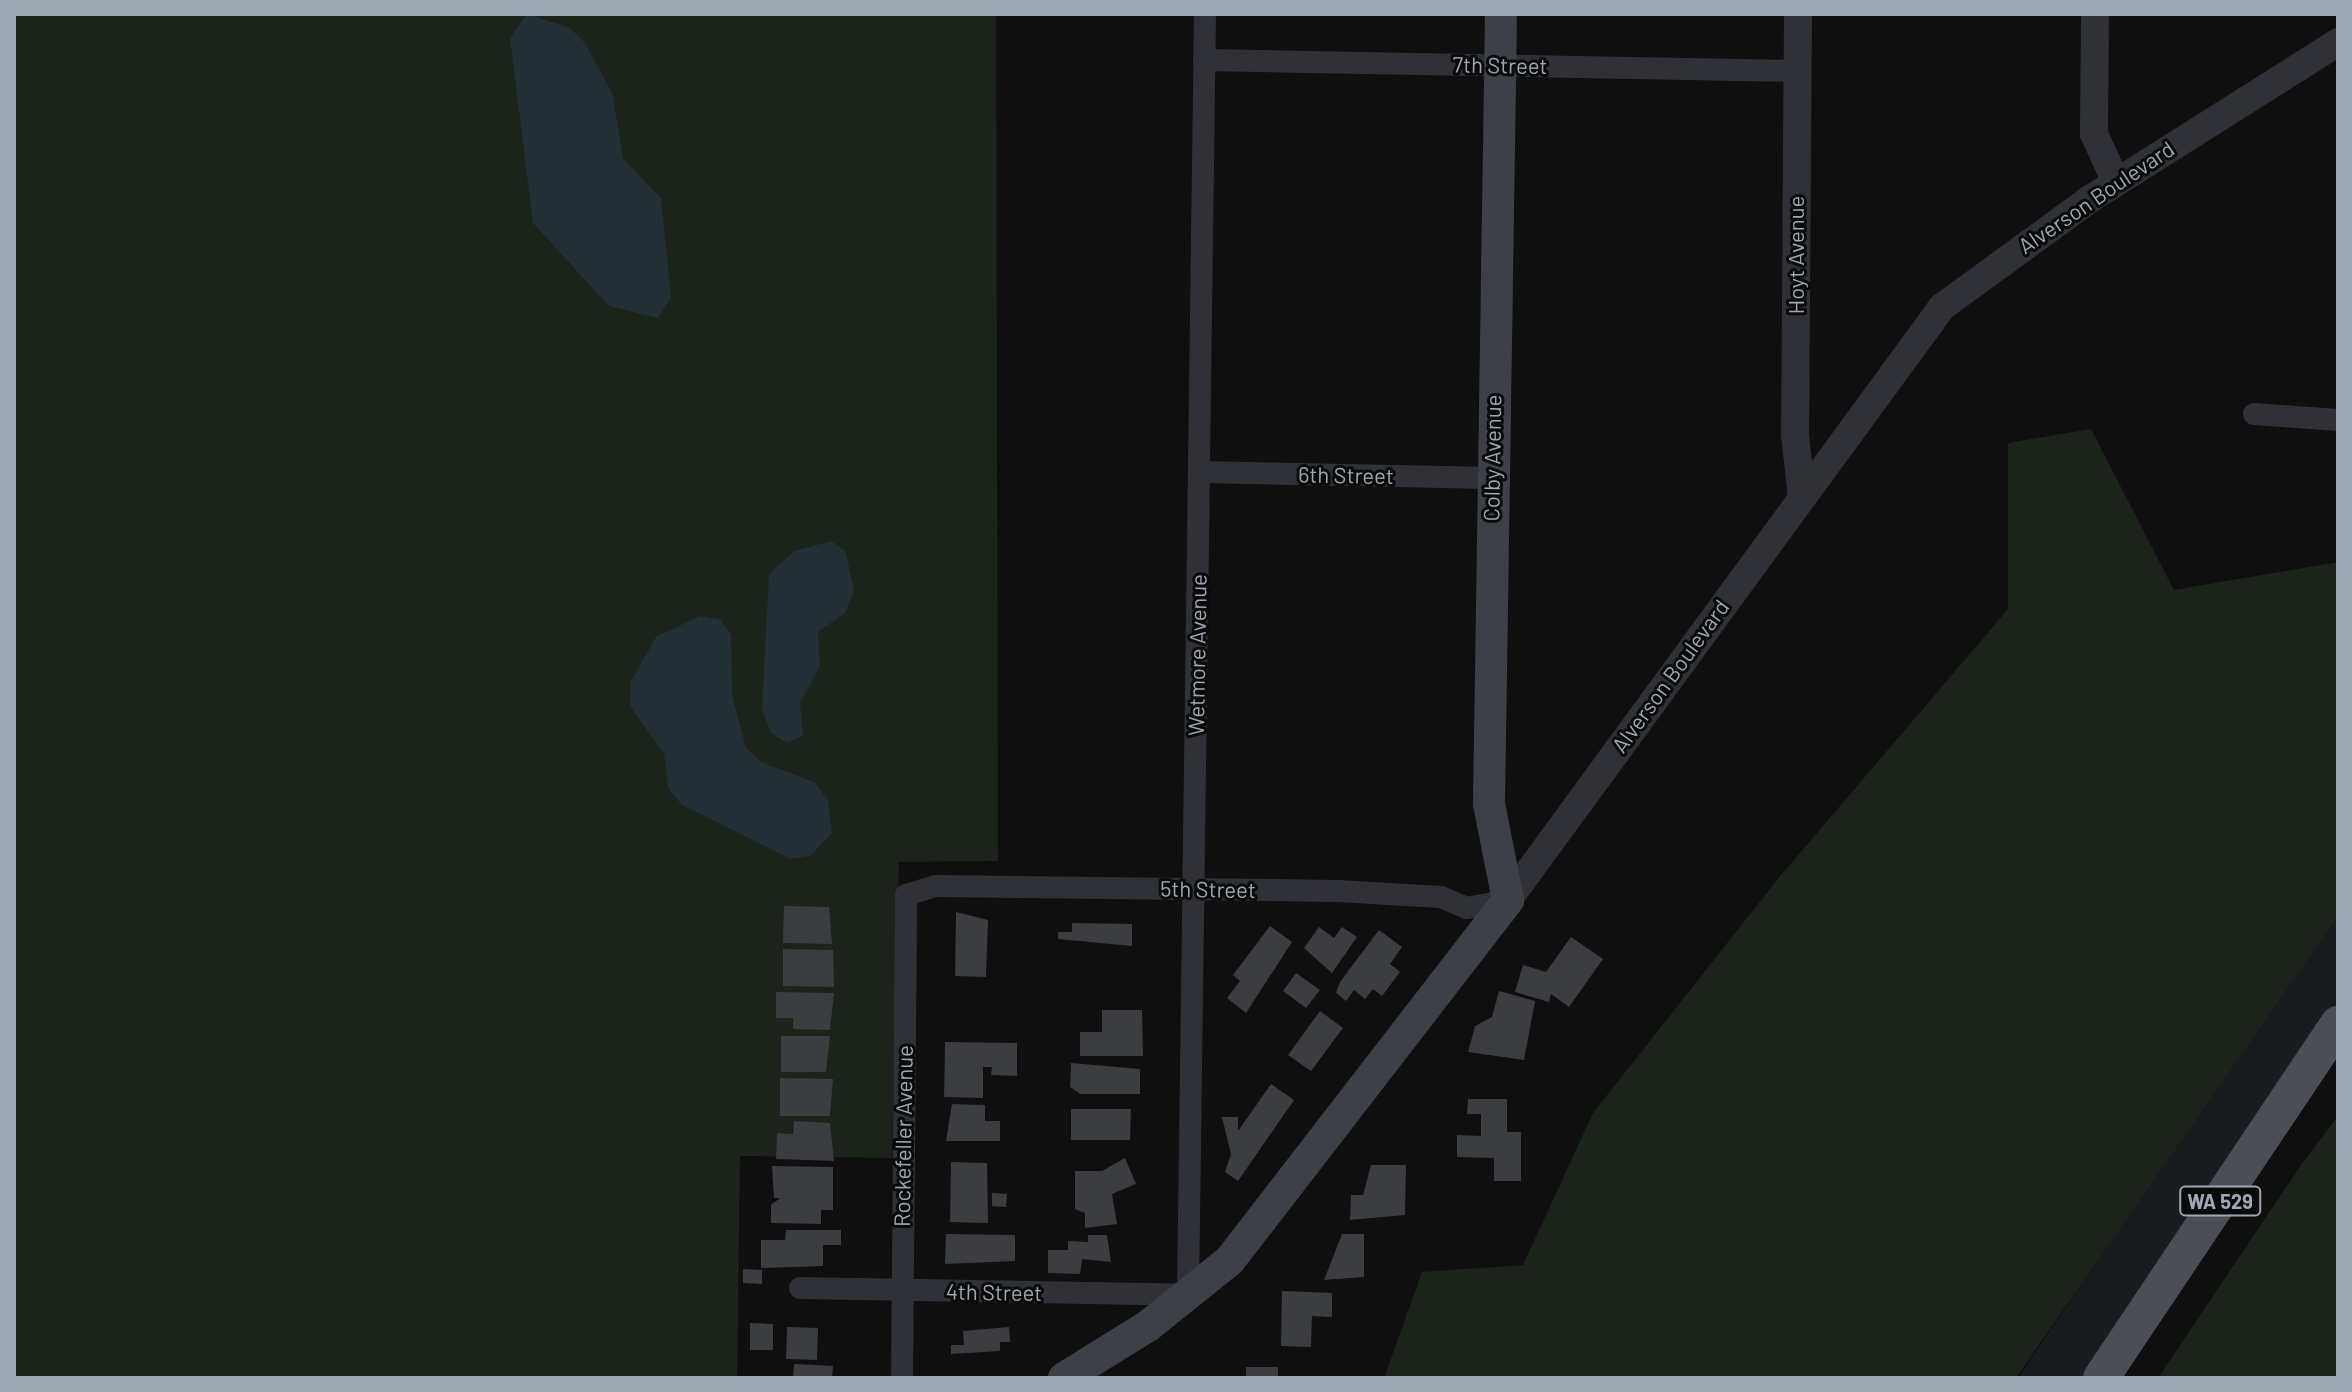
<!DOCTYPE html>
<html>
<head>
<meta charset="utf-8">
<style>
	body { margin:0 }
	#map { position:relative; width:2352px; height:1392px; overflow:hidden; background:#0f0f10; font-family:Barlow,sans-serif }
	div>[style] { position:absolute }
	.built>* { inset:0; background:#1a1b1e }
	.green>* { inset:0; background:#1b231b }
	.water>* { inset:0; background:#242f35 }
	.building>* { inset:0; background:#3b3d41 }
	.minor>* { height:22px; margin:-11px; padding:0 11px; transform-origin:11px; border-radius:11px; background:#303136 }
	.tertiary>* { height:28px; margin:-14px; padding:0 14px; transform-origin:14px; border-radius:14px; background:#303136 }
	.secondary>* { height:32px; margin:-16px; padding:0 16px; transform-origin:16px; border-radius:16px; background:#3d4046 }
	.primary>* { height:36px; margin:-18px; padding:0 18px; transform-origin:18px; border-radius:18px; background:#4b4e55 }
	span { translate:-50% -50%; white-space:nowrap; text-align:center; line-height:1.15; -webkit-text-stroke:6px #0a0a0b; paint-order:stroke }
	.shield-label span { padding:2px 6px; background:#0a0a0b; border:2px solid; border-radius:6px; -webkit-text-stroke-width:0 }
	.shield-label { font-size:20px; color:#9ea7b3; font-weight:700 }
	.street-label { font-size:22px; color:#9ea7b3 }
	.frame { position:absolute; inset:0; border:16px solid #9ea7b3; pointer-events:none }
</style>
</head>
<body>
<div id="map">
	<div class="built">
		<i style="clip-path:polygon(2338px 906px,2338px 1025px,2105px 1378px,2018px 1378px)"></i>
	</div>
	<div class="green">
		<i style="clip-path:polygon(14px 14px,996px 14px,998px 861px,899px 862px,892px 1158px,740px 1156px,737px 1378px,14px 1378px)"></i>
		<i style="clip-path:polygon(2091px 429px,2174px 590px,2338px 562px,2338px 916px,2016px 1378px,1384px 1378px,1422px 1272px,1523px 1265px,1593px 1113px,1777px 880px,2008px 609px,2008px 443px)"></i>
		<i style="clip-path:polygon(2338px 1116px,2338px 1378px,2158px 1378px,2301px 1165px)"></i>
	</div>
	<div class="water">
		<i style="clip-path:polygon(527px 14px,570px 28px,585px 43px,613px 95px,623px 159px,661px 198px,671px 297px,658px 318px,609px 306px,533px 223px,510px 38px)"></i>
		<i style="clip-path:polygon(831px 541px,846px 552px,854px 591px,845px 613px,818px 632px,820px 666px,800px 703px,803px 736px,787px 743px,771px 733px,762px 709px,769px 574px,795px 551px)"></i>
		<i style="clip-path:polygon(700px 616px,721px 620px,731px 635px,732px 695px,746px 748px,761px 762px,814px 782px,828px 800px,832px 833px,810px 856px,790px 859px,682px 805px,668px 788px,664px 754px,630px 706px,631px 681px,656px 637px)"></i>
	</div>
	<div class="building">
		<i style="clip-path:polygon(784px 906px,829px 907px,832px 944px,783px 943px)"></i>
		<i style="clip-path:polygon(956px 912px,988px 920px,986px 977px,955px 976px)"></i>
		<i style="clip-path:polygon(1072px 923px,1132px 924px,1132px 946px,1058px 939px,1058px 932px,1072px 932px)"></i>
		<i style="clip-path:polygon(1270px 926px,1292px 942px,1246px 1013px,1227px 998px,1240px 981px,1233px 975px)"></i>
		<i style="clip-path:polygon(1319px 927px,1334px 938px,1342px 927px,1357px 937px,1332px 973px,1304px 948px)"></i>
		<i style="clip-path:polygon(1379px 930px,1402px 947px,1390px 964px,1400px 972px,1382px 996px,1373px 989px,1365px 999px,1354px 990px,1346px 1001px,1336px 993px,1340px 982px)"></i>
		<i style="clip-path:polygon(1571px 937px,1603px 959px,1569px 1007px,1551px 994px,1549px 1002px,1515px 992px,1523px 965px,1546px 972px)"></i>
		<i style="clip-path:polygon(783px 949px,833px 950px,834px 987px,783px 986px)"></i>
		<i style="clip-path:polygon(1296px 973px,1320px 990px,1306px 1008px,1283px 991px)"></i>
		<i style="clip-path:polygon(1499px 991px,1535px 1001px,1524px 1060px,1468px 1052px,1475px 1026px,1492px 1017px)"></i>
		<i style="clip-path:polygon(776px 992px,834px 993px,830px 1030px,793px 1029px,793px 1018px,776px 1018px)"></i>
		<i style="clip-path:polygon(1102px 1010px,1142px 1010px,1143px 1056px,1080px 1056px,1080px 1032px,1102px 1032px)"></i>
		<i style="clip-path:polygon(1320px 1011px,1343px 1028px,1311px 1071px,1288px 1055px)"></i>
		<i style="clip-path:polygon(781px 1036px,830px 1036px,826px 1072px,781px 1072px)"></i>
		<i style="clip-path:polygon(945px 1042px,1017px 1043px,1017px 1076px,991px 1075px,992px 1067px,983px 1067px,983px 1098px,944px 1097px)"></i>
		<i style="clip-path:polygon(1071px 1063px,1140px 1069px,1140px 1094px,1080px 1094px,1070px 1087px)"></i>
		<i style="clip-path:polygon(780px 1078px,833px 1079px,830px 1116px,780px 1116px)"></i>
		<i style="clip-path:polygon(1271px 1084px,1294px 1100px,1238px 1181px,1225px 1172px,1231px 1154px,1222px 1117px,1238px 1117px,1238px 1131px)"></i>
		<i style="clip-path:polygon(1468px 1099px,1507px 1099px,1507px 1132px,1521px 1132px,1521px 1181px,1494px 1181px,1494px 1158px,1457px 1157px,1457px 1135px,1481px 1136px,1481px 1114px,1467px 1114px)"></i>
		<i style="clip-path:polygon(952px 1104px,985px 1105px,985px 1121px,1000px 1121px,1000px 1141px,946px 1141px)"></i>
		<i style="clip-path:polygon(1071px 1109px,1131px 1109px,1130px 1140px,1071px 1140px)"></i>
		<i style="clip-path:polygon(794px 1121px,830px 1123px,834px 1161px,776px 1159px,777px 1133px,793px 1134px)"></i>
		<i style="clip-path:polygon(1125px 1158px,1136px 1184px,1112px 1194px,1117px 1224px,1085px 1228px,1085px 1213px,1075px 1209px,1075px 1171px,1102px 1171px)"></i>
		<i style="clip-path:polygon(951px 1162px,987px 1163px,988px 1223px,950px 1222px)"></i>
		<i style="clip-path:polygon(1371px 1165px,1406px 1165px,1405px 1215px,1350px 1220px,1351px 1195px,1363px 1195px)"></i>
		<i style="clip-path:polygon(772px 1166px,833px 1167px,833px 1210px,821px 1210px,821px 1224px,771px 1223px,771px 1205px,780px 1198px,774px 1198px)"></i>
		<i style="clip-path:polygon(992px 1193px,1007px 1194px,1006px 1207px,992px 1206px)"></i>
		<i style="clip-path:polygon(786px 1230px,841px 1230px,841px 1245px,823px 1245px,823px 1266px,761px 1268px,761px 1240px,785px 1240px)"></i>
		<i style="clip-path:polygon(946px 1234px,1015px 1235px,1015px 1261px,945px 1264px)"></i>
		<i style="clip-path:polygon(1342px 1234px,1364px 1234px,1364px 1277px,1324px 1280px)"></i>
		<i style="clip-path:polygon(1088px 1235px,1107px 1235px,1111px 1262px,1082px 1259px,1080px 1274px,1048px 1273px,1048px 1250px,1068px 1250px,1068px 1241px,1088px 1242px)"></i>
		<i style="clip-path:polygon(743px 1269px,762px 1270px,762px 1284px,743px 1283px)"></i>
		<i style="clip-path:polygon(1282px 1291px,1332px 1293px,1332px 1317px,1312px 1316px,1311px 1347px,1281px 1346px)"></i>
		<i style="clip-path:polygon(750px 1323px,773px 1324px,773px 1350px,750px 1350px)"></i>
		<i style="clip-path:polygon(787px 1327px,818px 1328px,817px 1360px,786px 1359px)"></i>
		<i style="clip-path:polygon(1009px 1327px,1010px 1342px,1000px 1342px,1000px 1351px,951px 1354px,951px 1345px,964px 1345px,963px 1331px)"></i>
		<i style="clip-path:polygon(794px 1364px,833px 1366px,832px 1378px,793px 1378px)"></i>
		<i style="clip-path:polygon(1246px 1367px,1278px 1367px,1278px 1378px,1246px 1378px)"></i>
	</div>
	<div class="minor">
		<i style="left:1204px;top:60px;width:593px;rotate:1.06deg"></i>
		<i style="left:2254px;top:414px;width:84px;rotate:4.1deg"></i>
		<i style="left:1200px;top:472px;width:292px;rotate:1.2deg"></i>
		<i style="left:800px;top:1288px;width:388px;rotate:1deg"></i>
		<i style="left:1188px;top:1295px;width:1281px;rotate:-89.24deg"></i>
		<i style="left:902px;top:1378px;width:483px;rotate:-89.5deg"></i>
		<i style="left:906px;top:895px;width:31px;rotate:-17deg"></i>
		<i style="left:936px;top:886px;width:402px;rotate:0.7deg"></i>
		<i style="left:1338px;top:891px;width:103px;rotate:3.3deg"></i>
		<i style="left:1441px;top:897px;width:28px;rotate:23deg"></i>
		<i style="left:1467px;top:908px;width:42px;rotate:-11deg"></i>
	</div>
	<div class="tertiary">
		<i style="left:1798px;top:14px;width:421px;rotate:90.4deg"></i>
		<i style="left:1795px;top:435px;width:62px;rotate:83.6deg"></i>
		<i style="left:2095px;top:14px;width:120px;rotate:90.5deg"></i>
		<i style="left:2094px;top:134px;width:53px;rotate:65.4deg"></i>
		<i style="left:1508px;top:900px;width:735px;rotate:-53.8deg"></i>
		<i style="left:1942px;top:307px;width:183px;rotate:-36.1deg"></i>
		<i style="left:2090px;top:199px;width:294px;rotate:-32.3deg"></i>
	</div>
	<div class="secondary">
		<i style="left:1064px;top:1378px;width:99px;rotate:-31.8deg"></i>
		<i style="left:1148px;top:1326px;width:105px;rotate:-38.8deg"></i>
		<i style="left:1230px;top:1260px;width:455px;rotate:-52.3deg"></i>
		<i style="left:1508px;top:900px;width:98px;rotate:-101.2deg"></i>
		<i style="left:1489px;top:804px;width:790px;rotate:-89.13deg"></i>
	</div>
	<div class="primary">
		<i style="left:2101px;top:1378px;width:426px;rotate:-56.2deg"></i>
	</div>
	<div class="shield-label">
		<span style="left:2220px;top:1201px">WA 529</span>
	</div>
	<div class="street-label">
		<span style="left:1500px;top:65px;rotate:1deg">7th Street</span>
		<span style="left:2096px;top:197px;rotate:-34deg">Alverson Boulevard</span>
		<span style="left:1796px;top:255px;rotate:-90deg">Hoyt Avenue</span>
		<span style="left:1492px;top:458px;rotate:-89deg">Colby Avenue</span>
		<span style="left:1346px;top:475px;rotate:1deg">6th Street</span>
		<span style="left:1197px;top:655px;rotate:-89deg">Wetmore Avenue</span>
		<span style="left:1670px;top:676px;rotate:-54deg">Alverson Boulevard</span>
		<span style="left:1208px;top:889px;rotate:1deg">5th Street</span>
		<span style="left:903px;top:1136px;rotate:-89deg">Rockefeller Avenue</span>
		<span style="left:994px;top:1292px;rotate:1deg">4th Street</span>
	</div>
	<div class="frame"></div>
</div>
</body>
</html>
